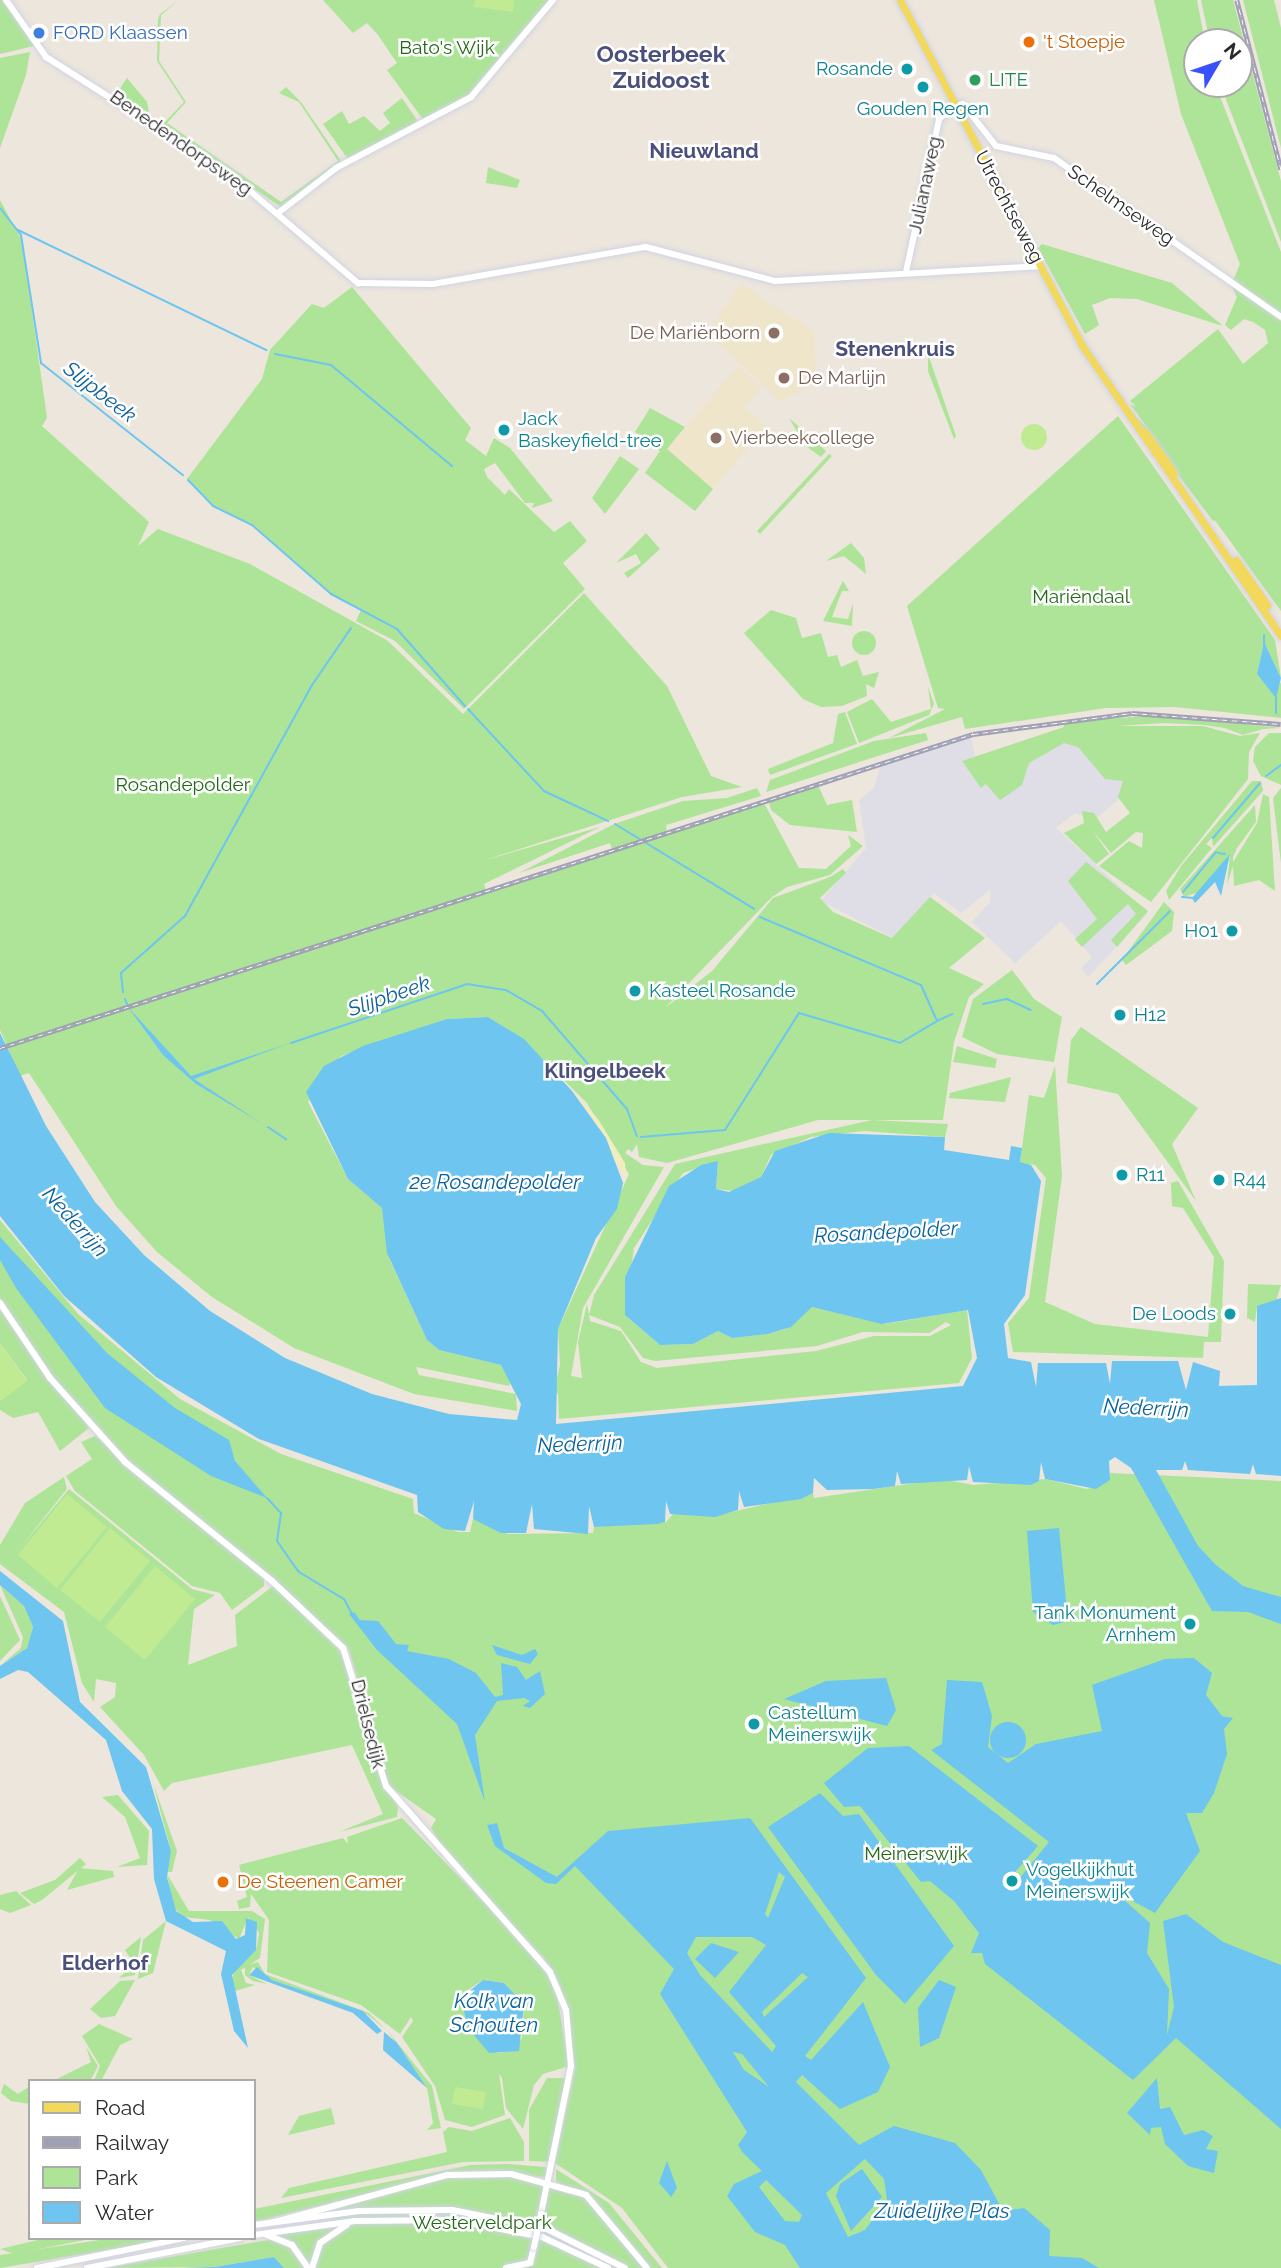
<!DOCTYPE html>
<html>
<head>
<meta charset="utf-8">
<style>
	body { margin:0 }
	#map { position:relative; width:1281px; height:2268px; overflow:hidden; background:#ece6dc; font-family:Raleway,sans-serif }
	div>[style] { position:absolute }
	.industrial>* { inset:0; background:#dfdde5 }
	.education>* { inset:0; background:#eee5cb }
	.green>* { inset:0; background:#ade497 }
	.round { border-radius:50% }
	.sand>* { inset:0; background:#f2edbe }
	.pitch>* { inset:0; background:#c0eb93 }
	.water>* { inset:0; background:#6dc5f0 }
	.stream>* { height:2px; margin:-1px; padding:0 1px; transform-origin:1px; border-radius:1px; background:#6dc5f0 }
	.roads { filter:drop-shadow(0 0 2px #d1d3e3) drop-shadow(0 0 2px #d1d3e3) }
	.tertiary>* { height:6px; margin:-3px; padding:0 3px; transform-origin:3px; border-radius:3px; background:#fff }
	.secondary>* { height:6px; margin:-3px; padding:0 3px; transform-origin:3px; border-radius:3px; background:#fff }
	.primary>* { height:7px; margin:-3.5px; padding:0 3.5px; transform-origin:3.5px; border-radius:3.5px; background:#f3d95b }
	.rail>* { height:4.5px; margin-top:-2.25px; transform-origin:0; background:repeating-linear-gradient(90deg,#fff 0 5px,#9fa0b5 0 10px); box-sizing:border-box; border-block:2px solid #9fa0b5 }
	.bridges { filter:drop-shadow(0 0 2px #d1d3e3) drop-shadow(0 0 2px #d1d3e3) }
	.tertiary-bridge>* { height:6px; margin:-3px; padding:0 3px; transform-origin:3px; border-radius:3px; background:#fff }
	.dots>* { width:19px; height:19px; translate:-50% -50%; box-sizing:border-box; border:4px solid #fff; border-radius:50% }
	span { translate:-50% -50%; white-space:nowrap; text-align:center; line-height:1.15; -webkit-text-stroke:5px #fff; paint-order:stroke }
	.shop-label { font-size:19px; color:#366cbe }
	.left { translate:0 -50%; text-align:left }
	.food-label { font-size:19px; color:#c56008 }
	.park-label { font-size:19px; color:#246919 }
	.culture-label { font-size:19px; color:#0d838f }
	.right { translate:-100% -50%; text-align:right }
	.leisure-label { font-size:19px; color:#27864d }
	.street-label { font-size:19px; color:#2a2a2a }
	.education-label { font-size:19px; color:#785e54 }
	.neighbourhood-label { font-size:21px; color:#4a4f7c; font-weight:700 }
	.water-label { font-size:21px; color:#0b629d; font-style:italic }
	.quarter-label { font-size:23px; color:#4a4f7c; font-weight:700 }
	.legend { position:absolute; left:28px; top:2079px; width:228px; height:161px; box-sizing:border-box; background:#fff; border:2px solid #aaa; margin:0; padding:9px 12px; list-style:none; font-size:21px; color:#2a2a2a }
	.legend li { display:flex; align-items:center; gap:14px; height:35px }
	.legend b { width:35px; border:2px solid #aaa }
	.north { position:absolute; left:1183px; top:28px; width:70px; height:70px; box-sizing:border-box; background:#fff; border:2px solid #aaa; border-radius:50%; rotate:51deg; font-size:19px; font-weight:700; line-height:28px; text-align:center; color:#2a2a2a }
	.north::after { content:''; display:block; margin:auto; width:24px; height:32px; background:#3951fc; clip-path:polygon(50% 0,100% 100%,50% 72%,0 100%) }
</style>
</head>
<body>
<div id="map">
	<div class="industrial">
		<i style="clip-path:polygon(971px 737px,975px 757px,1024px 761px,1075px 737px,1131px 789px,1095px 819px,1075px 813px,1056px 828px,1148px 913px,1088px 977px,1081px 969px,1092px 957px,1061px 921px,1015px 963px,972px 922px,990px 902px,991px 889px,961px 913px,934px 893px,893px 938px,821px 901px,866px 848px,859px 800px,874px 788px,881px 764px)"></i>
	</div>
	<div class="education">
		<i style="clip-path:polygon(741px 284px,814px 331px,816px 381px,781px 402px,707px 333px)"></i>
		<i style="clip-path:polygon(738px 366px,761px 388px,745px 407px,766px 426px,713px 489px,667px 449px)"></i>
	</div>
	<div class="green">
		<i style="clip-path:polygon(0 0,3px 0,34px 46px,0 54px)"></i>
		<i style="clip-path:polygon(179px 0,161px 15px,159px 61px,186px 102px,167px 123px,281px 202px,338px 161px,299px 102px,279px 93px,286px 87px,301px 102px,341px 161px,281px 207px,162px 125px,184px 102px,157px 61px,158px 19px,160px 14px)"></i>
		<i style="clip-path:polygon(323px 0,549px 0,469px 95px,425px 122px,387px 70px,397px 63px,378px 35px,367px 23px,353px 33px)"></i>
		<i style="clip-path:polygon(1154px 0,1197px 0,1205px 42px,1197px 42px,1197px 84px,1215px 84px,1281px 252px,1281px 314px,1233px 281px,1240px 264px,1181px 114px)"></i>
		<i style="clip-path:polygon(1201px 0,1233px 0,1281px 181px,1281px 242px,1220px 84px,1239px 84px,1239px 42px,1210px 42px)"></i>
		<i style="clip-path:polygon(1243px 0,1274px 0,1281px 28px,1281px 148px)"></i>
		<i style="clip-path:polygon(30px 52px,26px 75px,0 148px,0 58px)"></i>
		<i style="clip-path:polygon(127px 78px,147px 102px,149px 113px,117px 93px)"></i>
		<i style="clip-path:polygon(402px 98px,417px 120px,413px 125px,348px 159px,323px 124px,342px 111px,349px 124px,364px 116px,380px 131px,390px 123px,383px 113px)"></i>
		<i style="clip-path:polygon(488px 167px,520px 180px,517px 188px,486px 183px)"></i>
		<i style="clip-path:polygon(0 200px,22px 241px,47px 418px,42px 426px,149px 522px,138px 546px,158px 529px,250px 564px,388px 641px,463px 714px,584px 593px,667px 686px,711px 776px,742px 787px,682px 797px,482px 861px,600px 827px,484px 884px,487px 893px,613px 852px,610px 843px,519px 873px,614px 824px,683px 801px,727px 798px,757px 788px,761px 796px,666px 825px,667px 833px,764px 803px,799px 868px,826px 869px,851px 846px,848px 835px,863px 846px,830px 875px,787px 887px,772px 897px,665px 1008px,712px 971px,773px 898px,830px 877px,843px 869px,846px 873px,820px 898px,833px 912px,892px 938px,930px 897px,985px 938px,949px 968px,984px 984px,969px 997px,954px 1042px,943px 1120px,818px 1120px,667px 1163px,639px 1157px,637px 1144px,632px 1152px,628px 1149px,625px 1153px,643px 1165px,664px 1167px,583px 1308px,571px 1376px,582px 1378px,578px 1342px,587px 1304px,590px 1321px,621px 1331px,641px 1362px,657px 1368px,816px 1351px,874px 1336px,930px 1336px,951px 1325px,946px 1322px,929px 1333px,863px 1332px,817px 1346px,655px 1361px,643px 1358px,620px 1327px,589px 1315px,594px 1295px,675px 1164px,872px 1120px,948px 1124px,945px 1137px,864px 1131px,811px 1137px,771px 1155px,761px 1177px,735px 1191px,716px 1189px,718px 1161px,683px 1173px,634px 1248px,625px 1315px,660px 1345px,693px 1344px,718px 1331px,732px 1338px,768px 1334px,786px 1329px,812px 1307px,885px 1324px,967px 1310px,972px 1358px,959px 1383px,559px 1419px,558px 1393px,553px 1396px,560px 1365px,558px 1329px,629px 1174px,587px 1103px,520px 1037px,488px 1017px,447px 1019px,341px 1056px,308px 1102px,348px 1179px,382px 1208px,389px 1258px,427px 1340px,439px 1350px,501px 1365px,511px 1381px,509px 1386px,416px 1367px,419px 1375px,516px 1394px,517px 1411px,414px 1394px,294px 1348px,212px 1297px,157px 1252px,116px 1206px,29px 1073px,20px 1076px,0 1030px)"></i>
		<i style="clip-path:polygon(1042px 244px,1172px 283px,1223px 326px,1137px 299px,1110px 298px,1092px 305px,1099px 325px,1085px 334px,1038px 248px)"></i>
		<i style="clip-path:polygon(1231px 285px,1281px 319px,1281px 611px,1130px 404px,1137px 407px,1130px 401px,1218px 329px,1243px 364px,1268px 343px,1265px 330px,1253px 322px,1244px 319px,1231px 330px,1225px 325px,1237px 297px)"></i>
		<i style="clip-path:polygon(352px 287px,471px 428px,465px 440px,486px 456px,494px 438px,510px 448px,553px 501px,532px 508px,534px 503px,525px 503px,495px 463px,484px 469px,487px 477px,505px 495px,509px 489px,554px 532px,570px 521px,587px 541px,563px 563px,585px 589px,464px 709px,395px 641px,356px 621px,361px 610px,331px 594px,252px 525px,213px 506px,187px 479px,262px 379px,270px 350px,312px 304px,324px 308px)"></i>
		<i style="clip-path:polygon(928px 354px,956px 436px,954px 439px,928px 371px)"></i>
		<i style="clip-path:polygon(1126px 406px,1155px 436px,1216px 520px,1213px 521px)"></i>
		<i style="clip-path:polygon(650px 408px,685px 427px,667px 449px,713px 489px,695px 511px,645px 473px,660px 451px,635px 432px)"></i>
		<i style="clip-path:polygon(1118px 416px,1275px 640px,1281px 678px,1264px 642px,1257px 674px,1274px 695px,1281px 682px,1281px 718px,1175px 707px,1106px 708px,965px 729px,962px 717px,889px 738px,945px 709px,938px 708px,907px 606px)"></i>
		<i style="clip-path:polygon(789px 418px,826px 451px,821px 457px,806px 446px)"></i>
		<i style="clip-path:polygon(829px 454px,832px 456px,760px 534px,757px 531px)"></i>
		<i style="clip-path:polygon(620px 456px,639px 469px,605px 514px,592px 498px)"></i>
		<i style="clip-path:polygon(646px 533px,660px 549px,628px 578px,624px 573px,641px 563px,636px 554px,616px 563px)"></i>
		<i style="clip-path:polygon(851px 543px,864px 558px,866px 574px,844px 556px,826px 561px)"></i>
		<i style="clip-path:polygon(843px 581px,849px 591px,842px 591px,832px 617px,848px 619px,853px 603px,852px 626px,823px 621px)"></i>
		<i style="clip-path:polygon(771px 610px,796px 618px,802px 638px,821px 633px,828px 657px,837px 655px,841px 667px,857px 660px,863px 676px,879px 672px,874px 688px,866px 684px,867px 696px,842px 706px,821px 707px,803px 699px,744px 633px)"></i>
		<i class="round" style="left:852px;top:631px;width:24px;height:24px"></i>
		<i style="clip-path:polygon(928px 687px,934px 704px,929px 715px,859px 743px,847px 712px,872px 699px,891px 722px,931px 709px)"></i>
		<i style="clip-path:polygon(845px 712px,857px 744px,770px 775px,768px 769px,833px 743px,838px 714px)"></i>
		<i style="clip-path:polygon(1162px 715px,1281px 728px,1263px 729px,1243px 735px,1225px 728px,1204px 725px,1165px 723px,1117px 726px,1203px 726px,1240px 736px,1260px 733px,1249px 752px,1248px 779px,1151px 902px,1099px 866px,1129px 841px,1142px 848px,1143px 833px,1136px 832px,1111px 853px,1092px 830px,1109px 854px,1096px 864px,1064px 833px,1084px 823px,1082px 811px,1094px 813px,1106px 832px,1130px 813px,1118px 797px,1123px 781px,1105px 779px,1078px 747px,1064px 743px,1029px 763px,1022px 785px,1000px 800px,986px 784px,981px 788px,962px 761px,1064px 727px,1063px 722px)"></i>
		<i style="clip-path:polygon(926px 733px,928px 740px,766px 792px,770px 780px,874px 741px)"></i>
		<i style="clip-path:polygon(1269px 733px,1281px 733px,1281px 785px,1261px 776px,1253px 761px,1255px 747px)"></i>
		<i style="clip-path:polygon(1252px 781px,1261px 781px,1263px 791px,1213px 847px,1212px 838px,1206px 844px,1212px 848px,1169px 900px,1166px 891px,1181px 866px)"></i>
		<i style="clip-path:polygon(818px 785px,827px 805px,852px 800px,857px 832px,790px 825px,771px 810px,769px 802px)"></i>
		<i style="clip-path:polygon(1281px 788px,1281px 863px,1273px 798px)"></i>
		<i style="clip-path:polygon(1263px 794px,1269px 797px,1275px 891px,1259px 880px,1234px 886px,1233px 866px,1227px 885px,1230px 855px,1199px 892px,1184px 897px,1180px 889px,1255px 805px,1256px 822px,1237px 848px,1233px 857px,1233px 862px,1257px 823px)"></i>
		<i style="clip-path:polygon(1086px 862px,1148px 911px,1117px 947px,1111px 940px,1136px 914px,1128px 904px,1082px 947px,1075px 939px,1097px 919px,1068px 881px)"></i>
		<i style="clip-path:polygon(1164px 902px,1174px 912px,1172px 931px,1126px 965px,1122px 960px)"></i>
		<i style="clip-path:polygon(1012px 970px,1034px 999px,1062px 1017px,1054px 1062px,997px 1054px,962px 1037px,973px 999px)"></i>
		<i style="clip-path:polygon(1081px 1027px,1198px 1108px,1172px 1144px,1196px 1201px,1118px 1094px,1067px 1083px,1071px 1040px)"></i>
		<i style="clip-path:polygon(957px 1046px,997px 1059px,995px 1068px,953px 1062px)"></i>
		<i style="clip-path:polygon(1055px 1066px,1062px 1176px,1045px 1302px,1095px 1324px,1208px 1337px,1214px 1257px,1183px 1208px,1172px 1206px,1171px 1183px,1178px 1181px,1224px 1261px,1221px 1342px,1204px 1342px,1203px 1358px,1013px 1352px,1008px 1323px,1029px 1298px,1046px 1178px,1035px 1165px,1020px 1163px,1029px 1095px,1044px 1098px)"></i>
		<i style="clip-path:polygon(1011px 1077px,1005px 1102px,949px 1098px,950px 1093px)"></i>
		<i style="clip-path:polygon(0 1220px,78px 1314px,180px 1399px,281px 1454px,413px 1499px,414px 1513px,458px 1532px,470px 1532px,473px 1519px,508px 1534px,593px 1533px,594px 1527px,666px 1522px,674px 1513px,719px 1515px,813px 1493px,814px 1498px,942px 1479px,973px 1485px,1045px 1479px,1087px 1489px,1109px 1481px,1110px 1473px,1281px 1481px,1281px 2268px,668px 2268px,622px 2208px,555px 2163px,575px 2068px,560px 1985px,544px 1958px,449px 1860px,431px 1828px,436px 1819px,389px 1786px,349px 1650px,273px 1578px,132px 1464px,58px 1383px,0 1298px)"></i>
		<i style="clip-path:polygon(1248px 1284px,1281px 1285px,1275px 1304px,1257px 1306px,1255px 1322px,1247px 1318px)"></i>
		<i style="clip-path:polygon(0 1307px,89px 1428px,60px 1451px,38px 1412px,13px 1418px,0 1410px,0 1401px,27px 1380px,0 1343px)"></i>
		<i style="clip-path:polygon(95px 1436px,264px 1577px,264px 1586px,232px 1610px,220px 1593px,192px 1586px,75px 1491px,66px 1476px,92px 1459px,81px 1442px)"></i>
		<i style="clip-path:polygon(64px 1477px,67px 1489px,15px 1554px,69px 1489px,192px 1589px,215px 1595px,194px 1609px,188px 1665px,237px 1646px,235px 1615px,273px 1586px,346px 1657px,377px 1770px,398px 1807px,397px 1817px,339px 1832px,383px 1814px,352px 1745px,172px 1783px,164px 1791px,144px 1755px,100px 1707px,115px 1697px,116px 1683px,96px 1679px,94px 1702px,82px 1683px,64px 1612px,0 1564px,0 1545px,25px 1503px)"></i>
		<i style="clip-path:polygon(0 1585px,24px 1606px,33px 1627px,27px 1648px,0 1666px,21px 1648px,23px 1637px)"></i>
		<i style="clip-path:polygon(0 1596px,20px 1640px,0 1661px)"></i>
		<i style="clip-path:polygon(153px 1783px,177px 1851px,172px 1872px,167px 1872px,171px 1851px)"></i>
		<i style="clip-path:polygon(118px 1795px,149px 1831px,147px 1865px,117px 1867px,140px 1858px,125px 1817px,102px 1797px)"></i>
		<i style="clip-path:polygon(evenodd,402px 1818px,532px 1952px,556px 1989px,569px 2066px,543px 2074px,534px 2085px,523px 2129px,506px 2108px,502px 2078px,499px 2074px,505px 2115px,472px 2127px,445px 2120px,435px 2086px,402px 2037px,413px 2021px,411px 2017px,400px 2034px,361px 2005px,267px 1972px,269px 1920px,251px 1894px,250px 1907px,239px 1909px,237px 1901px,247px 1897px,239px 1865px,343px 1838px,348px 1844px,347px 1837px,402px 1818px,483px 1980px,504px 1983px,524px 2004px,522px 2038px,513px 2051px,497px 2053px,463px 1993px,483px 1980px)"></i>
		<i style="clip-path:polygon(80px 1858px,86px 1864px,42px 1900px,34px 1904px,20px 1893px,55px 1880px)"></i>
		<i style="clip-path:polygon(79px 1868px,113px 1871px,114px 1877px,67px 1890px)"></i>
		<i style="clip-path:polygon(167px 1874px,189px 1911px,252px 1911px,265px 1919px,260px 1958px,241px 1970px,246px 1983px,255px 1985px,235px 1991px,232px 1979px,237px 1964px,257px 1947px,259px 1933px,248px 1917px,239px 1939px,210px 1920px,184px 1917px,174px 1908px)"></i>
		<i style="clip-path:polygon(16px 1891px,31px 1905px,10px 1913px,0 1909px,0 1895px)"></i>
		<i style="clip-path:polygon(166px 1921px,153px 1973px,138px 1979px,143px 1940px)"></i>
		<i style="clip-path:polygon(141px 1937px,135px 1975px,119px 1978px,134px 1964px,125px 1950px)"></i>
		<i style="clip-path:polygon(258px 1962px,265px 1974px,369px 2013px,385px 2029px,367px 2014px,272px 1980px,253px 1967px,249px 1975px,267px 1984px,253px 1981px,245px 1975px,245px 1966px)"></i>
		<i style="clip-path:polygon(135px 1980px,115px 2016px,101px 2018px,90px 2009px,120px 1981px)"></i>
		<i style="clip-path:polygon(99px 2024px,133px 2039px,120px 2045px,101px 2081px,94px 2081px,100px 2066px,82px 2036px)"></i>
		<i style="clip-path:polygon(387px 2030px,432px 2086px,441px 2128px,427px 2130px,433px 2123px,427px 2088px)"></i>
		<i style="clip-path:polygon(86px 2047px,98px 2066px,90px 2081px,53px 2081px,91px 2062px)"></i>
		<i style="clip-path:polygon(547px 2078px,566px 2078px,550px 2162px,529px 2161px,529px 2110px)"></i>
		<i style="clip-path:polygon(4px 2084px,18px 2094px,30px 2086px,30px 2104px,11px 2101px,1px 2093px)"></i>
		<i style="clip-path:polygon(331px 2108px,335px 2124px,288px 2135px,299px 2116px)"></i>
		<i style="clip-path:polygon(510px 2118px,524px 2142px,524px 2161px,463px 2162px,281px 2198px,289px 2188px,447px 2152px,443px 2132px,449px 2127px,472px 2131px)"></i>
		<i style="clip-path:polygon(507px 2164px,546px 2167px,547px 2177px,455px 2172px,254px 2222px,254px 2209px,471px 2165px)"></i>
		<i style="clip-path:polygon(556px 2169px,609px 2203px,662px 2268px,649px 2268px,583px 2191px,556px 2182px)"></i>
		<i style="clip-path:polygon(512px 2177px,585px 2198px,644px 2268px,310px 2268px,300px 2250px,275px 2235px,329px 2228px,336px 2206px,445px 2178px)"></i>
		<i style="clip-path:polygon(46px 2238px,95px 2238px,14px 2254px,0 2249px)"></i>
		<i style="clip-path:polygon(113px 2238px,180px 2238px,0 2268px,0 2255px)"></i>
		<i style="clip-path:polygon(274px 2239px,288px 2244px,306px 2268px,284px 2268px,274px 2257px,213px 2267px,106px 2268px)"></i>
	</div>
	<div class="sand">
		<i style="clip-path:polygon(572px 1091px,598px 1119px,625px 1163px,626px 1179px)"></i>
	</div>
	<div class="pitch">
		<i style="clip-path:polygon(475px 0,514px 0,513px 12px,474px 7px)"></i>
		<i class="round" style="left:1021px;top:424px;width:26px;height:26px"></i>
		<i style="clip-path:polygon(0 1343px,27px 1381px,0 1401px)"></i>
		<i style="clip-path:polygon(67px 1494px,107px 1527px,57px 1588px,18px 1555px)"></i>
		<i style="clip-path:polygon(110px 1528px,150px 1561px,100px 1622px,60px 1590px)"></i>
		<i style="clip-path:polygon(155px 1566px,195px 1599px,145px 1660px,105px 1627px)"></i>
		<i style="clip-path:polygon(455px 2087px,486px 2092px,483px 2109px,452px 2104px)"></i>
	</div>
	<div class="water">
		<i style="clip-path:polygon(1264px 642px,1281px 678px,1276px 698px,1257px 674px)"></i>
		<i style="clip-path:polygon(1230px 854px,1221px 896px,1215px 882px,1195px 903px,1192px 898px)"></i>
		<i style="clip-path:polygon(127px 1006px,191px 1076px,293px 1042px,194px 1079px,263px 1124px,196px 1084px,163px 1055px)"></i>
		<i style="clip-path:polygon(488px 1017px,524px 1039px,572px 1091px,606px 1138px,623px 1183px,617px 1209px,596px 1238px,558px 1329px,556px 1424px,963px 1386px,977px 1358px,968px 1310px,882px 1324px,812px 1307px,791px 1327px,768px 1334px,732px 1338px,718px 1331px,693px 1344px,660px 1345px,625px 1315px,625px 1277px,669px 1186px,701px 1165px,718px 1161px,716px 1189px,729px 1192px,761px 1177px,775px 1151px,829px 1133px,945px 1137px,944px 1150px,1009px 1160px,1011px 1146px,1022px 1148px,1020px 1162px,1031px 1165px,1041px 1181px,1025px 1295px,1004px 1324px,1008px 1358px,1031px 1362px,1036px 1387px,1038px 1363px,1106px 1363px,1110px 1384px,1112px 1361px,1178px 1361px,1186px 1390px,1193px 1362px,1220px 1371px,1219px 1386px,1257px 1385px,1257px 1306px,1281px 1298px,1281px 1476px,1256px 1474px,1253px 1464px,1250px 1474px,1188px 1470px,1185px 1461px,1182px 1470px,1156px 1470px,1198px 1546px,1216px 1565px,1243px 1586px,1281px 1597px,1281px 1624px,1248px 1612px,1212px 1611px,1131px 1468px,1115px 1457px,1109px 1461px,1110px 1480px,1096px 1489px,1045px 1479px,1041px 1462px,1039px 1481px,1031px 1485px,973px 1482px,969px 1466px,967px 1480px,901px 1484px,897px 1471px,895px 1486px,873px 1489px,827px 1490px,814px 1478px,813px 1493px,801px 1499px,744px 1507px,739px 1491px,738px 1510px,715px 1517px,670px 1514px,666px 1501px,665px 1522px,657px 1524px,594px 1527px,589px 1506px,588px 1534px,534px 1529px,532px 1504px,526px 1533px,501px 1533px,473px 1519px,474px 1501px,465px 1531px,444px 1529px,418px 1512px,417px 1495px,259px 1439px,156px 1377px,64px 1296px,0 1216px,0 1033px,46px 1126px,95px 1202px,144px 1255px,210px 1311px,285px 1358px,372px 1394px,449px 1414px,517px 1420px,521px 1404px,501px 1365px,439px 1350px,427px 1340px,387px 1253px,382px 1208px,348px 1179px,306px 1092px,324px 1066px,363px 1046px,447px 1019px)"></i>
		<i style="clip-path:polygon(0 1237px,107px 1353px,175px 1408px,229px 1440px,235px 1461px,267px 1498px,211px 1476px,105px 1408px,16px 1288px,0 1260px)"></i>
		<i style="clip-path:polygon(1059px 1528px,1068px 1621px,1053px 1625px,1033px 1612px,1027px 1531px)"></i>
		<i style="clip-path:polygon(0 1571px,63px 1621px,80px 1702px,146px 1767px,171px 1851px,167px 1877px,176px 1911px,193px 1922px,222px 1921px,236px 1939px,245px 1935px,246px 1918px,257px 1922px,256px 1950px,232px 1975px,248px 2048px,234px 2031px,221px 1974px,226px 1951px,166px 1921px,154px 1879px,152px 1829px,122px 1791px,106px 1740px,28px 1672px,18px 1670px,0 1679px,0 1666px,27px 1648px,33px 1627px,24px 1606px,0 1585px)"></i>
		<i style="clip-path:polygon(354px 1612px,360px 1620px,378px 1621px,396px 1644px,409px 1645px,407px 1651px,449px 1659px,476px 1673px,495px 1697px,503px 1695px,501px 1663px,517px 1667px,526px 1680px,540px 1671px,545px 1694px,530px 1708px,523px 1706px,530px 1701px,524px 1698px,497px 1701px,475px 1735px,485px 1802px,457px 1724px,377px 1650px,349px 1614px)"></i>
		<i style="clip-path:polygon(492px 1645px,522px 1655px,535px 1649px,538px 1654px,530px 1664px,497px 1655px)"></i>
		<i style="clip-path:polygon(1194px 1658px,1212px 1673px,1206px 1695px,1222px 1716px,1233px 1718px,1224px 1729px,1227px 1754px,1214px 1793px,1202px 1813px,1186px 1813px,1200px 1851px,1155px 1913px,1114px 1891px,1150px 1923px,1147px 1953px,1169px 1989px,1167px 2035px,1174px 2007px,1163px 1921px,1186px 1914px,1223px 1942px,1281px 1965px,1281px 2129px,1176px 2038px,1133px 2080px,985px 1964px,982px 1953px,971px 1953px,979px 1933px,954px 1901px,930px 1881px,921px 1882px,860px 1806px,844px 1807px,824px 1783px,868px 1748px,909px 1746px,1038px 1846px,1009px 1879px,1015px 1884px,1049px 1842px,931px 1750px,942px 1744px,947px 1680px,982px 1682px,992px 1716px,988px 1747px,1008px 1763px,1036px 1744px,1102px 1731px,1092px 1685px,1165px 1659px)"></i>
		<i style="clip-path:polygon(886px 1678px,896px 1710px,887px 1726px,784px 1699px,826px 1681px)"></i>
		<i class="round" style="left:990px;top:1722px;width:36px;height:36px"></i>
		<i style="clip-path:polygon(820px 1793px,843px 1816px,859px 1814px,954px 1946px,905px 2004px,876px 1975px,768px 1827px)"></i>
		<i style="clip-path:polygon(evenodd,750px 1818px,866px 1978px,805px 2056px,811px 2060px,863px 2002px,890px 2067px,878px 2092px,840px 2109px,802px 2075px,796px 2082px,859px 2145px,894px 2126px,955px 2143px,981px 2170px,1003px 2211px,1024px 2208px,1050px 2230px,1049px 2256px,1082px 2258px,1099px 2268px,800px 2268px,785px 2245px,755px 2232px,727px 2196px,734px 2184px,762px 2171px,743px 2153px,738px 2145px,747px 2132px,660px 1994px,674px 1969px,575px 1866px,556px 1884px,546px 1883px,495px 1846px,487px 1825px,497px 1823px,504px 1848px,557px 1877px,608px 1831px,750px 1818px,779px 1872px,785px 1877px,768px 1918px,765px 1914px,779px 1872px,750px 1818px,696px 1937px,752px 1937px,766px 1945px,729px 1992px,776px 2046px,772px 2052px,700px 1975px,687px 1953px,696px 1937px,750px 1818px,802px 1973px,808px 1977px,764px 2017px,762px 2012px,802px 1973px,750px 1818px,733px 2052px,742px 2054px,769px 2087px,744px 2070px,733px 2052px,750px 1818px,865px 2159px,884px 2179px,887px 2200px,865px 2230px,848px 2237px,826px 2193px,865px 2159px,750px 1818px,766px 2180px,802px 2215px,799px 2222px,785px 2221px,759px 2187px,766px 2180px)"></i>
		<i style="clip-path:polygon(711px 1943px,739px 1952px,715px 1978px,695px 1959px)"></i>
		<i style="clip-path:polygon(257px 1967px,272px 1980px,363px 2011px,382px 2031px,377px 2034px,353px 2013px,249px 1975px)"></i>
		<i style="clip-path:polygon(483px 1980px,504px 1983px,524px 2004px,519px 2051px,489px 2053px,468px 2028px,461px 1998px)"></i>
		<i style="clip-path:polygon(939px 1980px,956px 1987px,939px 2038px,920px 2047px,918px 2008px)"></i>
		<i style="clip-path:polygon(384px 2032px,397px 2043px,427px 2088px,383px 2050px)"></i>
		<i style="clip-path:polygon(1157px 2078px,1160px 2109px,1170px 2107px,1184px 2135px,1203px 2130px,1213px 2136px,1206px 2149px,1218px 2151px,1214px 2173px,1188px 2166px,1165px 2144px,1161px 2127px,1151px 2128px,1150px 2135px,1127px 2113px)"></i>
		<i style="clip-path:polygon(667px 2161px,677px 2188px,671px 2197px,659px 2183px)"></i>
		<i style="clip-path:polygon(862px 2169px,882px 2197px,851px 2231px,836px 2196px,840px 2184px)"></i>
		<i style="clip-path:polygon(274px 2257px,284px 2268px,182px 2268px,214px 2267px)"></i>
	</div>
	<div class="stream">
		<i style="left:0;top:208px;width:34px;rotate:52deg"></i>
		<i style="left:21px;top:235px;width:130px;rotate:81.1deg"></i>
		<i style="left:41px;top:363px;width:181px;rotate:38.3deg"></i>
		<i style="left:18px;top:230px;width:276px;rotate:25.8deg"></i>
		<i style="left:275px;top:354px;width:57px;rotate:11.1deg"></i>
		<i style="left:331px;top:365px;width:158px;rotate:39.9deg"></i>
		<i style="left:188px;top:480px;width:36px;rotate:46deg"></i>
		<i style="left:213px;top:506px;width:43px;rotate:26deg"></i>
		<i style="left:252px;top:525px;width:105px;rotate:41.1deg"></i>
		<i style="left:331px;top:594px;width:75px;rotate:27.9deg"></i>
		<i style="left:397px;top:629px;width:103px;rotate:48.6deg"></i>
		<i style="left:1264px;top:644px;width:9px;rotate:-90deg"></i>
		<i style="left:1276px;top:697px;width:16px;rotate:90deg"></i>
		<i style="left:468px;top:709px;width:112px;rotate:47.2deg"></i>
		<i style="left:544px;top:791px;width:71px;rotate:25.1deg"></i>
		<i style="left:1266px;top:776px;width:19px;rotate:-36deg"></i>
		<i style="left:615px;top:824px;width:163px;rotate:31.4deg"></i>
		<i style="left:1213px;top:838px;width:72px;rotate:-49.5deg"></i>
		<i style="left:1218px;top:853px;width:7px;rotate:8deg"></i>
		<i style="left:1183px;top:892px;width:52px;rotate:-50.5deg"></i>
		<i style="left:1182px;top:897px;width:12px;rotate:5deg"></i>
		<i style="left:760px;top:917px;width:175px;rotate:22.9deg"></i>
		<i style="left:921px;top:985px;width:39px;rotate:66deg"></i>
		<i style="left:937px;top:1021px;width:17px;rotate:-25deg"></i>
		<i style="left:1097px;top:984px;width:103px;rotate:-45deg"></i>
		<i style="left:123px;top:992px;width:19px;rotate:-96deg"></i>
		<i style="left:121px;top:973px;width:86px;rotate:-41.7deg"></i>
		<i style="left:185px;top:916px;width:264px;rotate:-61.2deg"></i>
		<i style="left:312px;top:685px;width:69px;rotate:-55.6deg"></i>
		<i style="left:125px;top:999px;width:9px;rotate:69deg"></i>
		<i style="left:983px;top:1004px;width:25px;rotate:-12deg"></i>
		<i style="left:1007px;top:999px;width:26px;rotate:25deg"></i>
		<i style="left:291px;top:1043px;width:186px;rotate:-18.5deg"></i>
		<i style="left:467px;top:984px;width:39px;rotate:9deg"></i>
		<i style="left:506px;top:990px;width:42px;rotate:30.3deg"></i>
		<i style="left:542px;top:1011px;width:130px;rotate:49.1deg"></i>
		<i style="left:627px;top:1109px;width:29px;rotate:70deg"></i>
		<i style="left:268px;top:1127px;width:22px;rotate:34deg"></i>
		<i style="left:641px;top:1137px;width:84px;rotate:-4.8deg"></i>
		<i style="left:725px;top:1130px;width:138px;rotate:-57.7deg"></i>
		<i style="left:799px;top:1013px;width:105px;rotate:16.5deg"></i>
		<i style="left:900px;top:1043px;width:43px;rotate:-30.7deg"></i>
		<i style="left:267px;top:1498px;width:21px;rotate:47deg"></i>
		<i style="left:281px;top:1513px;width:28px;rotate:98deg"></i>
		<i style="left:277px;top:1541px;width:38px;rotate:55deg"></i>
		<i style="left:299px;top:1572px;width:52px;rotate:31deg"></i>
		<i style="left:344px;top:1599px;width:15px;rotate:62deg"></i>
	</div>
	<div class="roads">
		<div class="tertiary">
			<i style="left:6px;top:0;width:70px;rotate:54.9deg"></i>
			<i style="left:46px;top:57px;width:217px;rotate:32.4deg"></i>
			<i style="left:229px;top:173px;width:170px;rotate:40.5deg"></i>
			<i style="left:358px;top:283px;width:75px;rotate:0.8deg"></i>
			<i style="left:433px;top:284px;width:216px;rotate:-9.9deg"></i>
			<i style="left:646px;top:247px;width:133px;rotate:14.8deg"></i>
			<i style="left:775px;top:281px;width:265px;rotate:-3.2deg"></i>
			<i style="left:278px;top:213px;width:73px;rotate:-37.8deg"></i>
			<i style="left:336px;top:168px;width:153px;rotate:-27.7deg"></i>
			<i style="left:471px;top:97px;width:127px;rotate:-49.8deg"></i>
			<i style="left:906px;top:272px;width:157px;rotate:-77.8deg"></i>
			<i style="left:939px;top:119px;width:21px;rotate:-39deg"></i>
			<i style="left:0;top:1303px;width:90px;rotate:56.3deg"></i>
			<i style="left:50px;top:1378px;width:113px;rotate:48.2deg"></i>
			<i style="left:125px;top:1462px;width:189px;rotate:39deg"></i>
			<i style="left:272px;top:1581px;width:98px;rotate:43.3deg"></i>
			<i style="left:343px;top:1648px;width:145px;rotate:72.7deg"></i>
			<i style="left:386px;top:1786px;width:248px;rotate:48.6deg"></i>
			<i style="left:550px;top:1972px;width:41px;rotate:67.2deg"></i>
			<i style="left:566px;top:2010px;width:56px;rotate:84.9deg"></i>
			<i style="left:571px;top:2066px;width:151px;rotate:101.5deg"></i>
			<i style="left:506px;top:2268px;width:25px;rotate:-12deg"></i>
			<i style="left:530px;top:2263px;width:16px;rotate:-76deg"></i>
		</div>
		<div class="secondary">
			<i style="left:955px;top:106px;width:8px;rotate:-14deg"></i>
			<i style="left:963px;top:104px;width:53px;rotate:51.8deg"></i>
			<i style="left:996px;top:146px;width:59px;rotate:11.7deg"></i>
			<i style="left:1054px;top:158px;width:277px;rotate:35deg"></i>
			<i style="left:275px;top:2222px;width:178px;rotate:-15.3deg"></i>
			<i style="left:447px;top:2175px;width:64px;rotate:-0.9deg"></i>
			<i style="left:511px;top:2174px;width:78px;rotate:15.6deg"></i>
			<i style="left:586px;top:2195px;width:95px;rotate:50.1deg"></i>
			<i style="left:254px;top:2225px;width:106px;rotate:-7.6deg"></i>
			<i style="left:359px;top:2211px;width:93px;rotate:-0.6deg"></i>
			<i style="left:452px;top:2210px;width:97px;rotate:11.3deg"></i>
			<i style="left:547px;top:2229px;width:87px;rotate:26.6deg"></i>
			<i style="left:254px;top:2235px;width:102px;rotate:-7.9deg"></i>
			<i style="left:355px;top:2221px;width:99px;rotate:-0.6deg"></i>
			<i style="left:454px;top:2220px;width:90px;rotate:10.9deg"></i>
			<i style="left:542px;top:2237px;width:73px;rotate:25.2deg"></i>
			<i style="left:267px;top:2235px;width:27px;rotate:22deg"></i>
			<i style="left:292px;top:2245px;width:28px;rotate:55deg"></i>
			<i style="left:37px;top:2268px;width:150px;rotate:-11.5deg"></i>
			<i style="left:87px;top:2268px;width:156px;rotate:-11.1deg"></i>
			<i style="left:312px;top:2268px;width:26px;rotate:-72deg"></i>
			<i style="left:320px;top:2243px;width:32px;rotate:-34deg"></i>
		</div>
		<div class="primary">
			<i style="left:900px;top:0;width:389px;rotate:62.2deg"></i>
			<i style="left:1081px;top:344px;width:354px;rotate:55.6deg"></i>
			<i style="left:1145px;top:432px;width:50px;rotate:54.7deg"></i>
			<i style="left:1236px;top:560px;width:55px;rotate:55.4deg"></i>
		</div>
	</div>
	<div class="rail">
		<i style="left:1237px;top:0;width:175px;rotate:75.4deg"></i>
		<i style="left:0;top:1048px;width:1022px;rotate:-17.89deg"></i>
		<i style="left:973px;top:734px;width:160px;rotate:-7.5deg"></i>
		<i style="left:1132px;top:713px;width:149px;rotate:4.2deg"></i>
	</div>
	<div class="bridges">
		<div class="tertiary-bridge">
			<i style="left:534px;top:2247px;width:34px;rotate:-78deg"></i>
		</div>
	</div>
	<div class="dots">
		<i style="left:39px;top:33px;background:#3f7fe0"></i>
		<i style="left:1029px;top:42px;background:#e8710a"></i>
		<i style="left:907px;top:69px;background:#0f9aa8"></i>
		<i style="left:975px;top:80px;background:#2e9e5b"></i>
		<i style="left:923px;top:87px;background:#0f9aa8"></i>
		<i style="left:774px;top:333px;background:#8d6e63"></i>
		<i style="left:784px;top:378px;background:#8d6e63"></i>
		<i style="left:504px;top:430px;background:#0f9aa8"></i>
		<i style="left:716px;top:438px;background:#8d6e63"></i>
		<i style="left:1232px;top:931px;background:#0f9aa8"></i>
		<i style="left:635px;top:991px;background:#0f9aa8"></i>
		<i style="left:1120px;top:1015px;background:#0f9aa8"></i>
		<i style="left:1122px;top:1175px;background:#0f9aa8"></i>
		<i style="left:1219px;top:1180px;background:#0f9aa8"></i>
		<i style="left:1230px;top:1314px;background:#0f9aa8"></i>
		<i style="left:1190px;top:1624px;background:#0f9aa8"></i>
		<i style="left:754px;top:1724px;background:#0f9aa8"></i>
		<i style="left:1012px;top:1881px;background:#0f9aa8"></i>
		<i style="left:223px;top:1882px;background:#e8710a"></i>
	</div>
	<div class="shop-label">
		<span class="left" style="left:53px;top:33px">FORD Klaassen</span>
	</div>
	<div class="food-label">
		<span class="left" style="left:1043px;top:42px">'t Stoepje</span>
		<span class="left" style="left:237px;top:1882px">De Steenen Camer</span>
	</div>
	<div class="park-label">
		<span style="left:447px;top:48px">Bato's Wijk</span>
		<span style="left:1081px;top:597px">Mariëndaal</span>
		<span style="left:183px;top:785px">Rosandepolder</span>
		<span style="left:916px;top:1854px">Meinerswijk</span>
		<span style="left:482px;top:2223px">Westerveldpark</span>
	</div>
	<div class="culture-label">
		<span class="right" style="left:893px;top:69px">Rosande</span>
		<span style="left:923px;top:109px">Gouden Regen</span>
		<span class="left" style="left:518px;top:430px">Jack<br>Baskeyfield-tree</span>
		<span class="right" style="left:1218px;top:931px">H01</span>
		<span class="left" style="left:649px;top:991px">Kasteel Rosande</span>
		<span class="left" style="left:1134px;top:1015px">H12</span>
		<span class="left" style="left:1136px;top:1175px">R11</span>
		<span class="left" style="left:1233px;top:1180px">R44</span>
		<span class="right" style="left:1216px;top:1314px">De Loods</span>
		<span class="right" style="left:1176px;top:1624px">Tank Monument<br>Arnhem</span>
		<span class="left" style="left:768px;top:1724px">Castellum<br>Meinerswijk</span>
		<span class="left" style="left:1026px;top:1881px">Vogelkijkhut<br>Meinerswijk</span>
	</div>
	<div class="leisure-label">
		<span class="left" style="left:989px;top:80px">LITE</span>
	</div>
	<div class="street-label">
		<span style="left:181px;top:143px;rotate:35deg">Benedendorpsweg</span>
		<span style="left:925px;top:185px;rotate:-78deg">Julianaweg</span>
		<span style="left:1121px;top:205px;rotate:35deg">Schelmseweg</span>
		<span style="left:1009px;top:207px;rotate:62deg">Utrechtseweg</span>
		<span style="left:368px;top:1724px;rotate:76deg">Drielsedijk</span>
	</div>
	<div class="education-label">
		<span class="right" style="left:760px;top:333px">De Mariënborn</span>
		<span class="left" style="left:798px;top:378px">De Marlijn</span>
		<span class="left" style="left:730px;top:438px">Vierbeekcollege</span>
	</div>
	<div class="neighbourhood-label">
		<span style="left:704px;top:151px">Nieuwland</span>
		<span style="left:895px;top:349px">Stenenkruis</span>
		<span style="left:605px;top:1071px">Klingelbeek</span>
		<span style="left:105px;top:1963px">Elderhof</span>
	</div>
	<div class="water-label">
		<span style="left:100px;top:392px;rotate:38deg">Slijpbeek</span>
		<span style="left:389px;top:996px;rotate:-19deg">Slijpbeek</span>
		<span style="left:495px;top:1182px">2e Rosandepolder</span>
		<span style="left:75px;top:1222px;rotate:48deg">Nederrijn</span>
		<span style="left:886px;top:1232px;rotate:-3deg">Rosandepolder</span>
		<span style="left:1146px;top:1408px;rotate:3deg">Nederrijn</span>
		<span style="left:580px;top:1444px;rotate:-2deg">Nederrijn</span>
		<span style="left:494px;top:2013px">Kolk van<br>Schouten</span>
		<span style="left:942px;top:2211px">Zuidelijke Plas</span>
	</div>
	<div class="quarter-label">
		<span style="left:661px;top:67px">Oosterbeek<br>Zuidoost</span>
	</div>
	<ul class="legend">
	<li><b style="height:9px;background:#f3d95b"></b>Road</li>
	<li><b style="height:9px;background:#9fa0b5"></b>Railway</li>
	<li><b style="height:19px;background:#ade497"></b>Park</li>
	<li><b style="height:19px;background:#6dc5f0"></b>Water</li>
	</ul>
	<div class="north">N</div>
</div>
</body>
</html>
